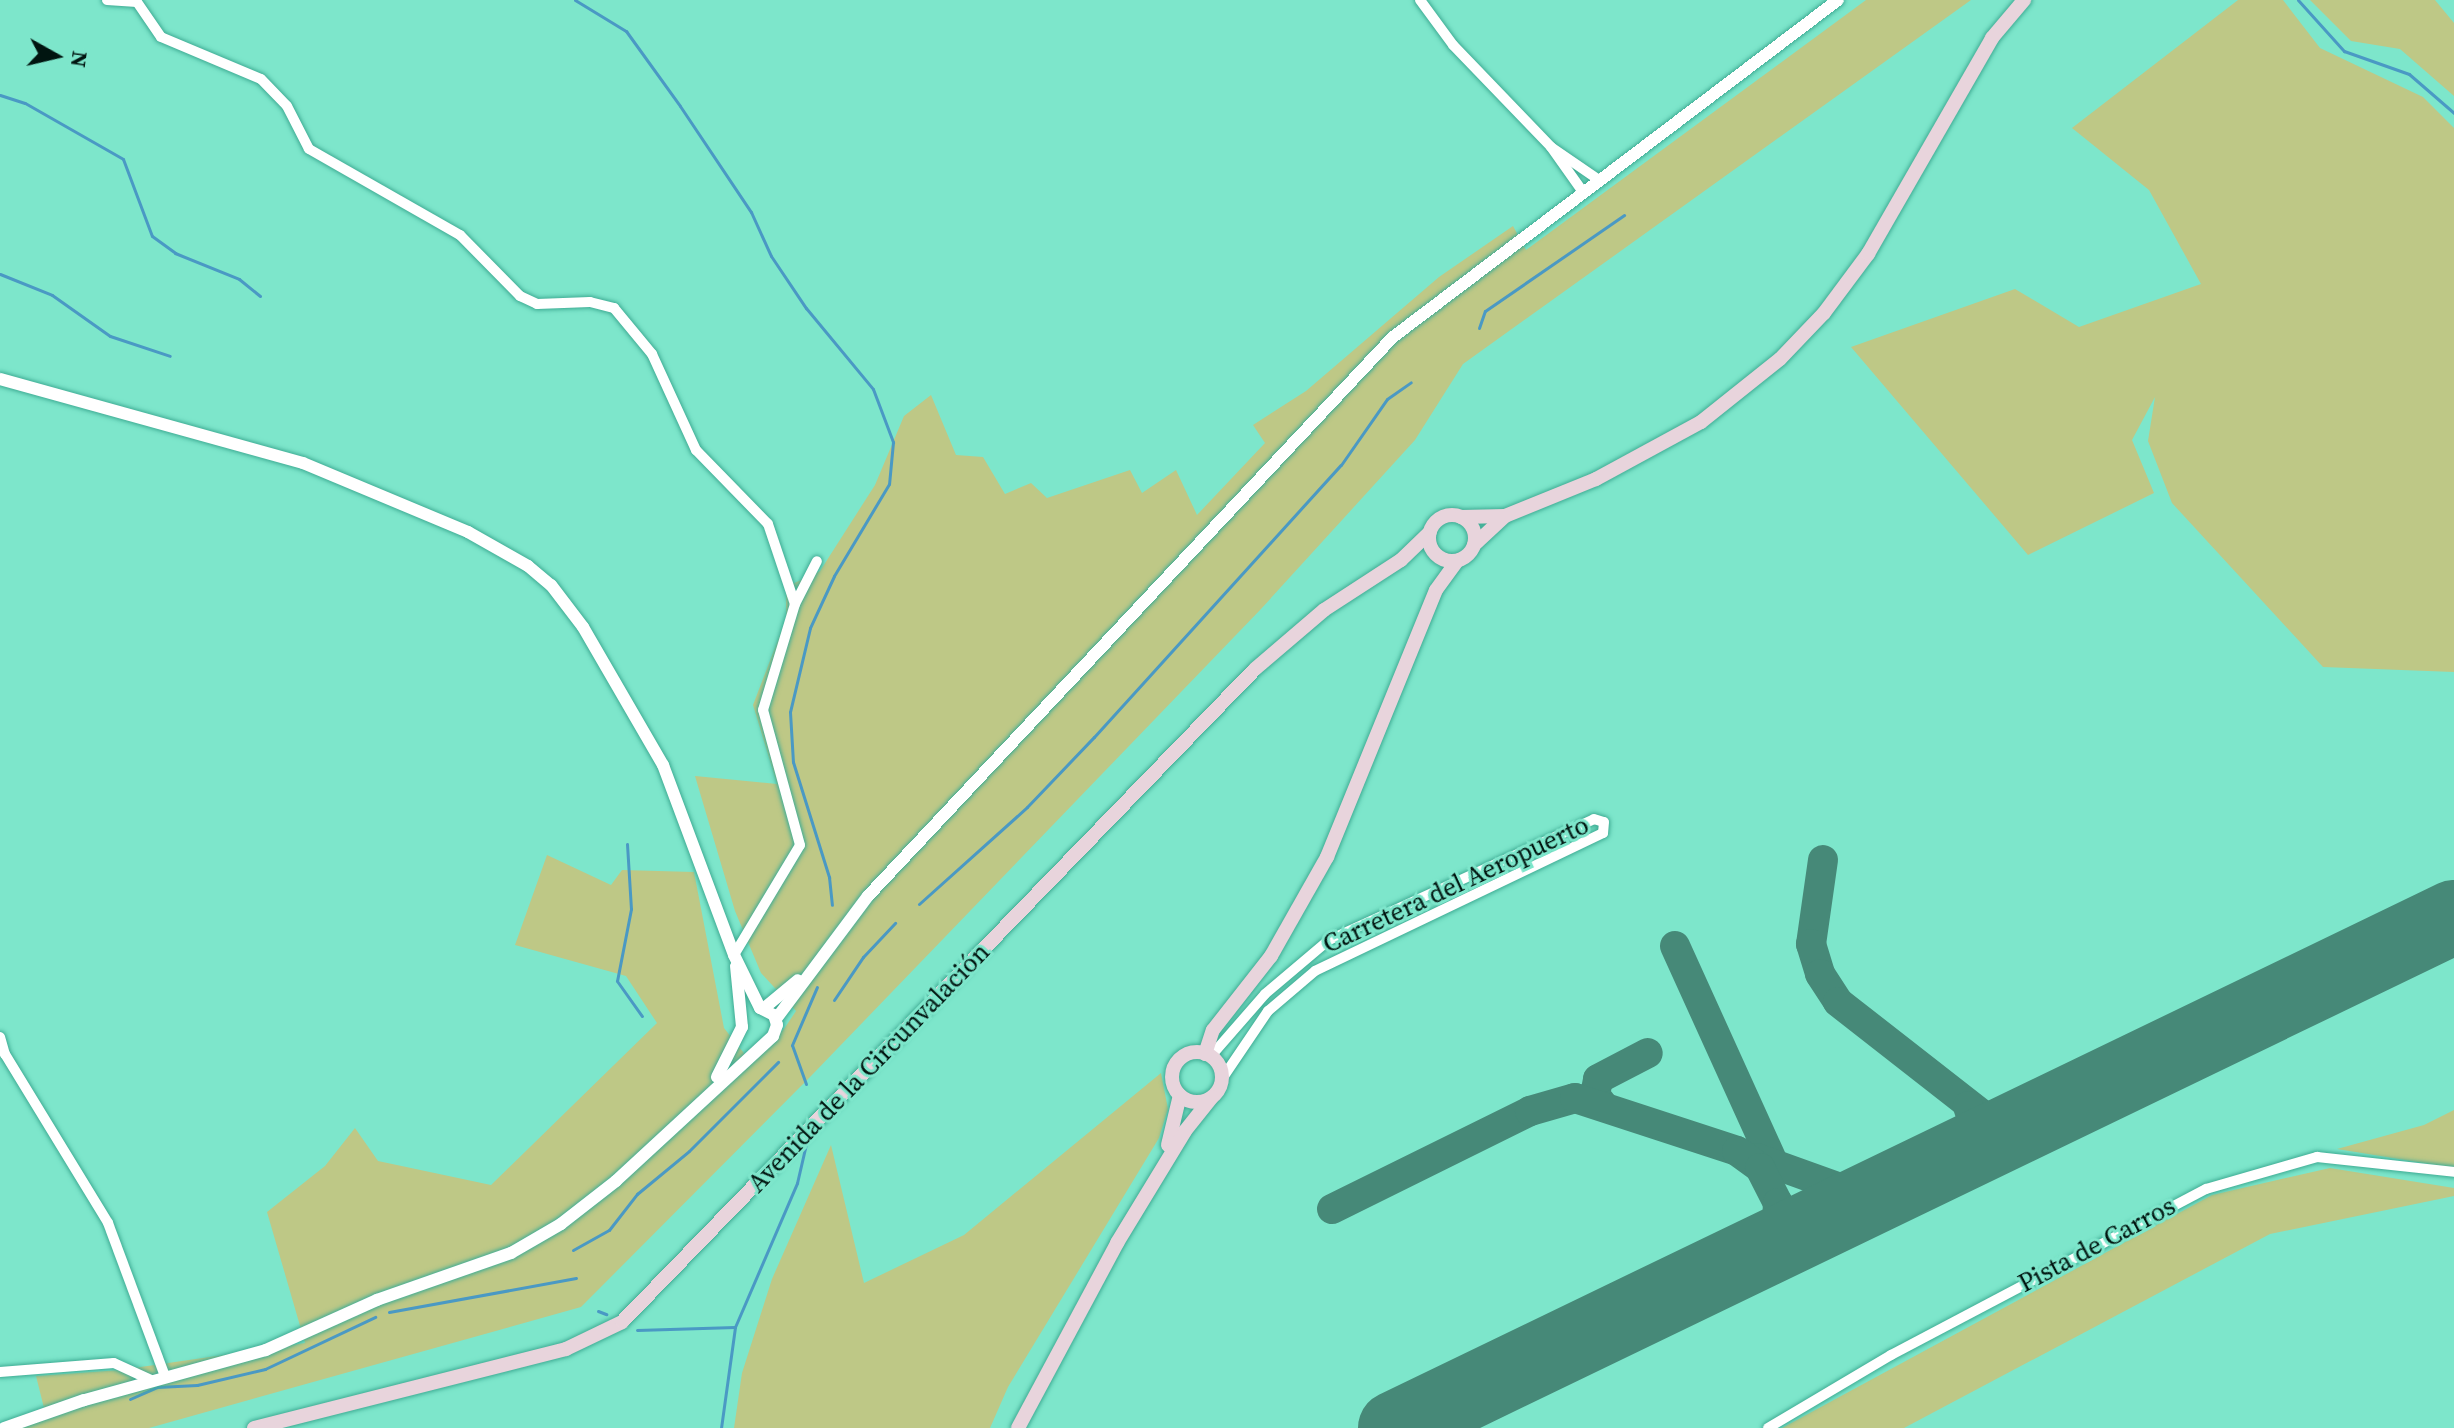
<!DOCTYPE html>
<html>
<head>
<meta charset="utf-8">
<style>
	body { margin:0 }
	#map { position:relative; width:2454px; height:1428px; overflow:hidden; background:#7de6cb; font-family:"Source Serif 4",serif }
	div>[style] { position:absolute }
	.green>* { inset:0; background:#bec886 }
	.stream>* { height:3px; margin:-1.5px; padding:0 1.5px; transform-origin:1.5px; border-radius:1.5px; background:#4a99c4 }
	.taxiway>* { height:30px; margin:-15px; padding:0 15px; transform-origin:15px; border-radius:15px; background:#468978 }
	.runway>* { height:74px; margin:-37px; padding:0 37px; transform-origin:37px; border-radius:37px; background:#468978 }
	.roads { filter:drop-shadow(0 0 2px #3fac94) drop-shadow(0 0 2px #3fac94) }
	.minor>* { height:10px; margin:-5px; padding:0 5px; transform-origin:5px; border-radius:5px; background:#fff }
	.tertiary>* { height:12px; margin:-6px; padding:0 6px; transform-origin:6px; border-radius:6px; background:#fff }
	.secondary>* { height:14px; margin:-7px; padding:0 7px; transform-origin:7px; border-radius:7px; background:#e8d4dc }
	.secondary>.ring { margin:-7px; padding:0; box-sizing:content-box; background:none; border:14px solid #e8d4dc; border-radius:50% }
	span { translate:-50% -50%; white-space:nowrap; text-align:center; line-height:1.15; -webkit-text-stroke:6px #7de6cb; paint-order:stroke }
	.street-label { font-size:26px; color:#011510 }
	.north { position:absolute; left:16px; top:16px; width:80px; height:80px; -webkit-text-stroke:6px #7de6cb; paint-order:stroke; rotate:98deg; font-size:22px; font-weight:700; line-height:32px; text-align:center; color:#011510 }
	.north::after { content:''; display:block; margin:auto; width:28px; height:36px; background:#011510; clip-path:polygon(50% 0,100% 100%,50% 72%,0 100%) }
</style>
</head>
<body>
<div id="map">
	<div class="green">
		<i style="clip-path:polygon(1866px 0,1971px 0,1463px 364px,1415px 440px,1261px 609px,811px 1076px,581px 1307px,149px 1428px,4px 1428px,46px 1416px,36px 1376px,120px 1370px,305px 1343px,267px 1212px,325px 1166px,355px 1128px,378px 1161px,491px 1185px,657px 1023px,626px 976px,515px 945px,547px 855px,611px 885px,622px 870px,694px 872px,724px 1028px,751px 1062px,784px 1029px,796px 1011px,761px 973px,735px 911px,695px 776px,777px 784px,753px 705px,786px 619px,786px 587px,820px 571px,875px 485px,904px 416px,931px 395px,956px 455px,983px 457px,1005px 494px,1031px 483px,1047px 498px,1130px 470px,1142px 493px,1176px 470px,1197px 515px,1265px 443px,1253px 425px,1306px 391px,1439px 277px,1513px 226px,1526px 250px)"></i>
		<i style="clip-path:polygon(2238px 0,2283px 0,2320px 48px,2423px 97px,2454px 128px,2454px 672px,2323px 667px,2172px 503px,2148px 441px,2155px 397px,2132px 440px,2154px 493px,2028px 555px,1851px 347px,2015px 289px,2079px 327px,2201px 284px,2149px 190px,2072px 128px)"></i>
		<i style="clip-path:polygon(2310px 0,2435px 0,2454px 23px,2454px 96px,2400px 49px,2351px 41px)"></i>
		<i style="clip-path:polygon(1161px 1073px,1168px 1109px,1159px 1138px,1008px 1387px,990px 1428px,734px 1428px,742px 1373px,772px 1279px,831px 1145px,864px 1283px,964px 1235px)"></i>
		<i style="clip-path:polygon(2454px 1110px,2454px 1168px,2337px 1149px,2424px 1125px)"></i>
		<i style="clip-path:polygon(2330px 1168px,2454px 1188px,2454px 1196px,2270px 1234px,1904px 1428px,1782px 1428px,2212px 1195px)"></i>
	</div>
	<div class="stream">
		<i style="left:575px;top:0;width:60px;rotate:31.3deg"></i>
		<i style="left:626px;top:31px;width:92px;rotate:54.2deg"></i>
		<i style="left:680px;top:106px;width:128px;rotate:56.2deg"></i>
		<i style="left:751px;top:212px;width:48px;rotate:65.6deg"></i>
		<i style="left:771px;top:256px;width:63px;rotate:56.1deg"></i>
		<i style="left:806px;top:308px;width:105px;rotate:50.4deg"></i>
		<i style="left:873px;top:389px;width:57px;rotate:69.3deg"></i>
		<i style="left:893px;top:442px;width:42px;rotate:95.4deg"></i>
		<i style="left:889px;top:484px;width:107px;rotate:120.9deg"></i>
		<i style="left:834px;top:576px;width:57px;rotate:114.8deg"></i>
		<i style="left:810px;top:628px;width:86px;rotate:103.4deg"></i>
		<i style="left:790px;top:712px;width:50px;rotate:86.6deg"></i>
		<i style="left:793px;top:762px;width:121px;rotate:72.6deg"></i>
		<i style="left:829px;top:877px;width:28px;rotate:84deg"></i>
		<i style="left:2298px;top:0;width:69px;rotate:48deg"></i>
		<i style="left:2344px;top:51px;width:69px;rotate:19.5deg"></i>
		<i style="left:2409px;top:74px;width:60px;rotate:40.9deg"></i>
		<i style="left:0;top:95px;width:26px;rotate:18deg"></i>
		<i style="left:25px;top:103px;width:113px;rotate:29.7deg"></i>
		<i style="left:123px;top:159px;width:82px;rotate:69.4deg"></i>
		<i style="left:152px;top:236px;width:29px;rotate:36deg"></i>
		<i style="left:175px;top:253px;width:69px;rotate:22.1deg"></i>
		<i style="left:239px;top:279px;width:27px;rotate:39deg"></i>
		<i style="left:0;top:274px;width:56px;rotate:22deg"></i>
		<i style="left:52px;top:295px;width:71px;rotate:35.3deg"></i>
		<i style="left:110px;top:336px;width:63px;rotate:18.4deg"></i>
		<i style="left:1479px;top:328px;width:18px;rotate:-71deg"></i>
		<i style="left:1485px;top:311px;width:169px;rotate:-34.6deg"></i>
		<i style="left:627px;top:844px;width:65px;rotate:86.5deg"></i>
		<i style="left:631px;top:909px;width:73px;rotate:101deg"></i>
		<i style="left:617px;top:981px;width:43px;rotate:54.5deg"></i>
		<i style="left:919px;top:904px;width:145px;rotate:-41.9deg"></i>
		<i style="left:1027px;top:807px;width:97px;rotate:-46.3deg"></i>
		<i style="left:1094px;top:737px;width:367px;rotate:-47.8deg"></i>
		<i style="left:1341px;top:465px;width:80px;rotate:-55.1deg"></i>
		<i style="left:1387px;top:399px;width:29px;rotate:-35deg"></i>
		<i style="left:834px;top:1000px;width:52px;rotate:-56deg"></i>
		<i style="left:863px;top:957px;width:47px;rotate:-46.7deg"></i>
		<i style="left:806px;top:1084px;width:41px;rotate:-109.7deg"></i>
		<i style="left:792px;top:1045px;width:63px;rotate:-66.7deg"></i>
		<i style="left:573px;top:1250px;width:41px;rotate:-29.1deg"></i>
		<i style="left:609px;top:1230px;width:46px;rotate:-52.1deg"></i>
		<i style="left:637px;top:1194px;width:67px;rotate:-39.6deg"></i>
		<i style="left:689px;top:1151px;width:126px;rotate:-45deg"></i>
		<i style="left:598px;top:1311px;width:9px;rotate:21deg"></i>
		<i style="left:389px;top:1312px;width:190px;rotate:-10.3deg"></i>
		<i style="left:637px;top:1330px;width:98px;rotate:-1.8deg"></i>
		<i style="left:130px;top:1399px;width:30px;rotate:-24deg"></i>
		<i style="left:157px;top:1387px;width:40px;rotate:-2.9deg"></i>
		<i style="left:197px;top:1385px;width:70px;rotate:-13.2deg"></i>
		<i style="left:265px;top:1369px;width:122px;rotate:-25.3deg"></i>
		<i style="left:721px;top:1428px;width:102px;rotate:-82.1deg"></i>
		<i style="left:735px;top:1327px;width:157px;rotate:-66.7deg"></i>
		<i style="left:797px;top:1183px;width:39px;rotate:-77deg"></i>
	</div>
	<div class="taxiway">
		<i style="left:1823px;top:860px;width:85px;rotate:98.1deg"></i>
		<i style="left:1811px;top:944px;width:31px;rotate:73deg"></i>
		<i style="left:1820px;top:974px;width:33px;rotate:57deg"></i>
		<i style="left:1838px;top:1002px;width:187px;rotate:38deg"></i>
		<i style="left:1985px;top:1117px;width:31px;rotate:13deg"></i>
		<i style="left:2015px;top:1124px;width:24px;rotate:-15deg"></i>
		<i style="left:1675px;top:946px;width:239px;rotate:65.6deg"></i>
		<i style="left:1602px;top:1104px;width:11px;rotate:-128deg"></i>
		<i style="left:1595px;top:1095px;width:16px;rotate:-79deg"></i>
		<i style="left:1598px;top:1079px;width:56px;rotate:-27.5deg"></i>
		<i style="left:1963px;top:1154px;width:29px;rotate:-65deg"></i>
		<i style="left:1975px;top:1128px;width:23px;rotate:-108deg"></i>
		<i style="left:1757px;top:1158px;width:88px;rotate:19.9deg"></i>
		<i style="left:1840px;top:1188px;width:49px;rotate:1.2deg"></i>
		<i style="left:1332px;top:1209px;width:221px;rotate:-26.3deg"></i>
		<i style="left:1530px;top:1111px;width:47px;rotate:-16.1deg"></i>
		<i style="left:1575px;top:1098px;width:170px;rotate:18.1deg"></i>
		<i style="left:1737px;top:1151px;width:29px;rotate:36deg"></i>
		<i style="left:1760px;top:1168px;width:39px;rotate:63deg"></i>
		<i style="left:1778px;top:1203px;width:18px;rotate:93deg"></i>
		<i style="left:1777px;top:1221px;width:48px;rotate:129deg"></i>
	</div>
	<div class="runway">
		<i style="left:1395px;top:1428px;width:1176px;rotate:-25.76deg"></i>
	</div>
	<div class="roads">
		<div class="minor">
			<i style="left:107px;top:0;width:30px;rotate:4deg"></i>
			<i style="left:137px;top:2px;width:42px;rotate:55.6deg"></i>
			<i style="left:161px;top:37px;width:108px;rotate:22.8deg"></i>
			<i style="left:261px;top:79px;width:37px;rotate:46deg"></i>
			<i style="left:287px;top:106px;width:48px;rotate:62.9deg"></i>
			<i style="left:309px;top:149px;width:174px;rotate:29.7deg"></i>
			<i style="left:460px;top:235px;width:86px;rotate:45.5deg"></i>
			<i style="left:520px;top:296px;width:19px;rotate:25deg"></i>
			<i style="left:537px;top:304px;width:53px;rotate:-2.2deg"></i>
			<i style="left:590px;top:302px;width:25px;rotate:14deg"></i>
			<i style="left:614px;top:308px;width:60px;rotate:50.4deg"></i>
			<i style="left:652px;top:354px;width:106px;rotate:65.4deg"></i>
			<i style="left:696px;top:450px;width:103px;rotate:45.8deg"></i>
			<i style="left:768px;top:524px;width:84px;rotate:71.4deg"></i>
			<i style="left:1420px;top:0;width:56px;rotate:53.7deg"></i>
			<i style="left:1453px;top:45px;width:141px;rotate:46.1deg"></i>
			<i style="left:1583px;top:192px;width:55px;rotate:-125.4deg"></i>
			<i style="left:1551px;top:147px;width:58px;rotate:34.5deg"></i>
			<i style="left:734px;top:955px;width:128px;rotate:-59deg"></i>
			<i style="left:800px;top:845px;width:140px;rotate:-105.3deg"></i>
			<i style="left:763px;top:710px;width:111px;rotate:-73.2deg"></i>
			<i style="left:795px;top:604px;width:48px;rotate:-62.9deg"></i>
			<i style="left:0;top:1037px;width:18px;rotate:74deg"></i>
			<i style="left:5px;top:1054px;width:198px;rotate:58.6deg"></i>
			<i style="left:108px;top:1223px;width:163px;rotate:69.6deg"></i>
			<i style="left:1211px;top:1056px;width:82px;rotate:-48.9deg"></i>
			<i style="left:1265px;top:994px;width:84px;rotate:-40.2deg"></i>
			<i style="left:1329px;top:940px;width:291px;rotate:-24.5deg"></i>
			<i style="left:1594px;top:819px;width:10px;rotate:17deg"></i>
			<i style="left:1604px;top:822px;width:11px;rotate:95deg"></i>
			<i style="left:1603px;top:833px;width:319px;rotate:154.4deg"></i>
			<i style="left:1315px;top:971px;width:62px;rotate:139.6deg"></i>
			<i style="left:1268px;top:1011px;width:82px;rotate:124.1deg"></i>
			<i style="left:0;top:1372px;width:114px;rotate:-4.5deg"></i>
			<i style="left:114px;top:1363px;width:41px;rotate:24.7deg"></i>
			<i style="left:1768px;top:1428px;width:143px;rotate:-30.7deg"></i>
			<i style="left:1891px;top:1355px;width:356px;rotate:-27.8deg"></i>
			<i style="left:2206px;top:1189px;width:116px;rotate:-16.1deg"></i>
			<i style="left:2317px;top:1157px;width:138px;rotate:6.2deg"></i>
		</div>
		<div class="tertiary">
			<i style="left:0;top:379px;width:314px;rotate:15.5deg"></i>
			<i style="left:303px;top:463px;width:179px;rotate:22.7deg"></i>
			<i style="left:468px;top:532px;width:69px;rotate:29.5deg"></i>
			<i style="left:528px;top:566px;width:30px;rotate:40deg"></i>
			<i style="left:551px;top:585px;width:53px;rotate:52.7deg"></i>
			<i style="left:583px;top:627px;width:160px;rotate:59.9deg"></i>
			<i style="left:663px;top:765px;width:203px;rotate:69.5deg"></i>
			<i style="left:734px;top:955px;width:59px;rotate:63.9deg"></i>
			<i style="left:760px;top:1008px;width:16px;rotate:27deg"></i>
			<i style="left:774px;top:1015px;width:10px;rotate:73deg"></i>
			<i style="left:777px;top:1025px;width:12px;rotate:110deg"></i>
			<i style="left:773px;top:1036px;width:214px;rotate:137.3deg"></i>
			<i style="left:616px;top:1181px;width:70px;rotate:142deg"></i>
			<i style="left:561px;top:1224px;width:58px;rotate:149.9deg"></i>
			<i style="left:511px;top:1253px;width:142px;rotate:160.7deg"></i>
			<i style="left:377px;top:1300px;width:122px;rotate:155.8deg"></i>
			<i style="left:266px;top:1350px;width:189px;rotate:164.6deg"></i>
			<i style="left:84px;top:1400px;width:85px;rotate:160.7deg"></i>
			<i style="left:763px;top:1009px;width:45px;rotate:-39.6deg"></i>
			<i style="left:776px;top:1019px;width:154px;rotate:-53.2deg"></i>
			<i style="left:868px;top:896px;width:767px;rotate:-46.8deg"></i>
			<i style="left:1393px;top:337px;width:558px;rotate:-37.14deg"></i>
			<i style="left:717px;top:1077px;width:56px;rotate:-63.4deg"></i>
			<i style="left:742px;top:1027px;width:61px;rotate:-95.6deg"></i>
		</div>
		<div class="secondary">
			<i class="ring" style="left:1429px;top:515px;width:32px;height:32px"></i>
			<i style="left:1461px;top:517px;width:44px;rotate:-1.3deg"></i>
			<i style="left:1505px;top:516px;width:98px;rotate:-22.1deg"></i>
			<i style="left:1596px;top:479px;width:119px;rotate:-28.5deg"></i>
			<i style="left:1701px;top:422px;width:101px;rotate:-38.6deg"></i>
			<i style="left:1780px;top:359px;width:64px;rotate:-46.3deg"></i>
			<i style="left:1824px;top:313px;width:74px;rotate:-53.3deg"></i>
			<i style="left:1868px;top:254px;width:249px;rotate:-60.1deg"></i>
			<i style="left:1992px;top:38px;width:50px;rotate:-49.9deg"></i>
			<i style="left:1474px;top:545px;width:42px;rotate:-43.1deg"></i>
			<i class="ring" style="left:1172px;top:1052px;width:36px;height:36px"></i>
			<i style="left:1205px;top:1054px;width:25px;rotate:-72deg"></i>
			<i style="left:1213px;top:1030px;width:94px;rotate:-51.9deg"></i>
			<i style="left:1271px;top:956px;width:114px;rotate:-60.5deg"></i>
			<i style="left:1327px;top:857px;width:288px;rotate:-67.8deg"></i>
			<i style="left:1436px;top:590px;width:36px;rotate:-54deg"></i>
			<i style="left:1168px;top:1145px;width:51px;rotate:-76.5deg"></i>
			<i style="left:254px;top:1428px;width:322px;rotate:-14.2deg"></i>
			<i style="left:566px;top:1349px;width:62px;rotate:-25.7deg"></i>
			<i style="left:622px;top:1322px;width:909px;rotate:-45.89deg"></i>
			<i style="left:1255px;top:669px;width:91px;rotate:-40.5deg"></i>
			<i style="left:1324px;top:610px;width:92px;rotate:-33deg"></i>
			<i style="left:1401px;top:560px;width:40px;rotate:-44deg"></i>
			<i style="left:1018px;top:1428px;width:210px;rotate:-61.8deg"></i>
			<i style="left:1117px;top:1243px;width:131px;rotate:-58.7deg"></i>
			<i style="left:1185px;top:1131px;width:43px;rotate:-51.5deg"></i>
		</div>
	</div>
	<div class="street-label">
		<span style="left:1456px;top:885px;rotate:-25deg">Carretera del Aeropuerto</span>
		<span style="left:869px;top:1068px;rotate:-46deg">Avenida de la Circunvalación</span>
		<span style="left:2097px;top:1245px;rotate:-28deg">Pista de Carros</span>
	</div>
	<div class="north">N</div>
</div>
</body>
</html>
